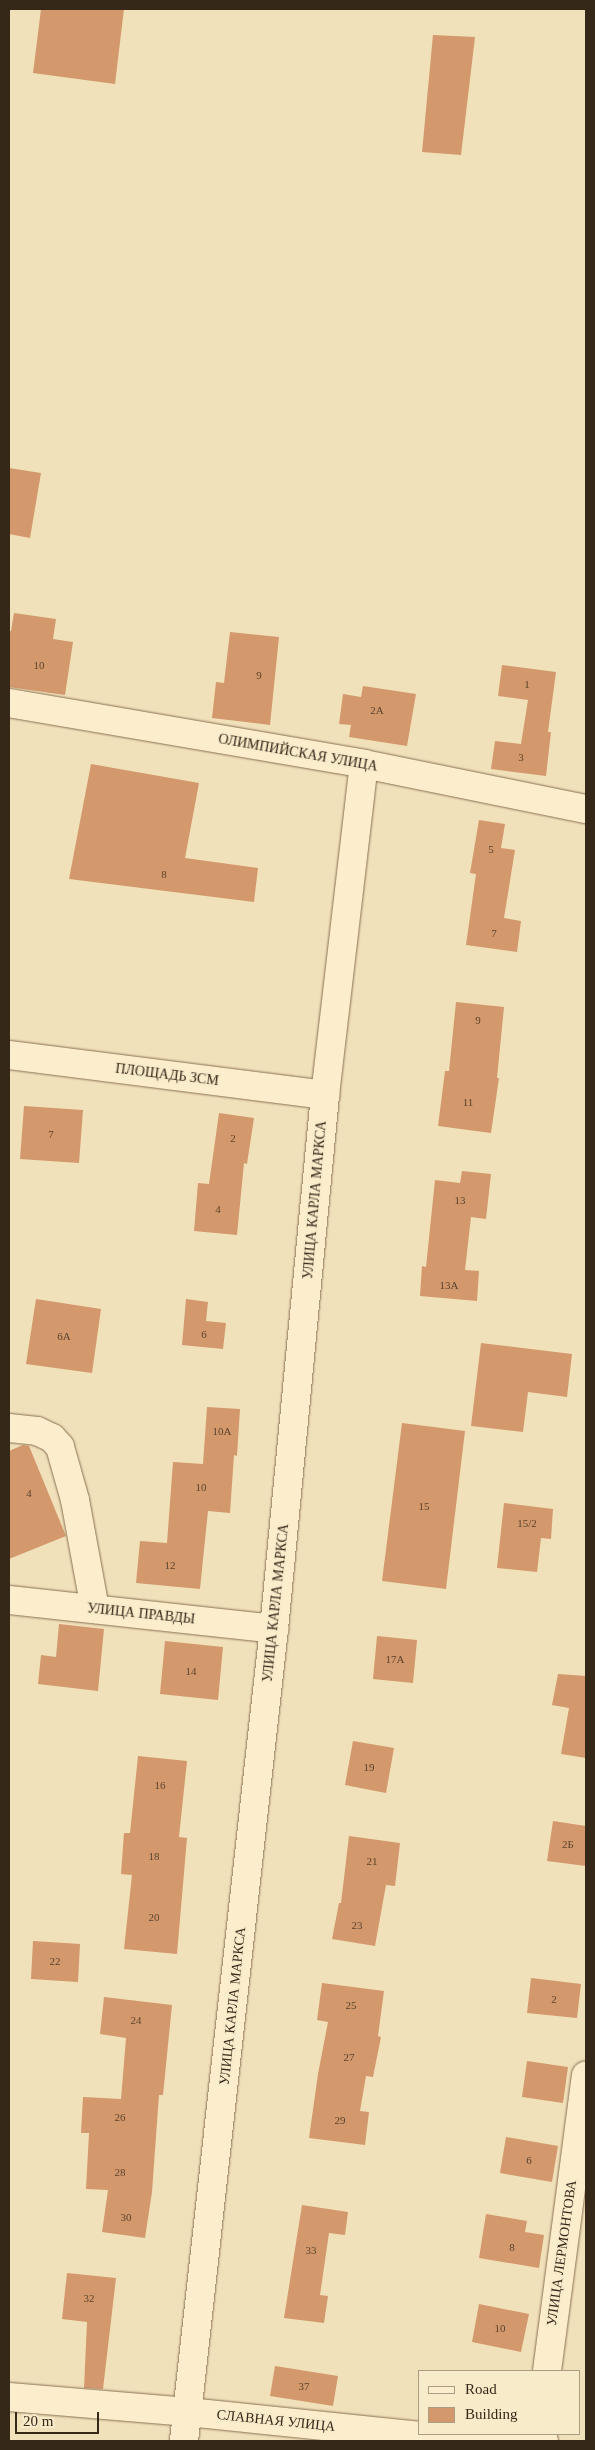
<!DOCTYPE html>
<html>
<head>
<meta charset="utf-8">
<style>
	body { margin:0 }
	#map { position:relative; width:595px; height:2450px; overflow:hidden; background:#f1e1ba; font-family:Georgia,serif }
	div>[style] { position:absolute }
	.building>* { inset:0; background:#d3986c }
	.roads { filter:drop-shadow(0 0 1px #897053) drop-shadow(0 0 1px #897053) }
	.minor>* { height:28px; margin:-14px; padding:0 14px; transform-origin:14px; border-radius:14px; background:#fceecd }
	span { translate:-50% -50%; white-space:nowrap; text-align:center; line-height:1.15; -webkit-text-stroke:4px #f8ebca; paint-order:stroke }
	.number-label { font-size:11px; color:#5d442e }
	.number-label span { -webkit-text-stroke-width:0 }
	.street-label { font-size:14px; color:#362819 }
	.frame { position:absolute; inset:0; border:10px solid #362819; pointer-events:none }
	.legend { position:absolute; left:418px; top:2370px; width:162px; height:65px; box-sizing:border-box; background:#f8ebca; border:1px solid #aa9d83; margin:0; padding:6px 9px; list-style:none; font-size:15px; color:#362819 }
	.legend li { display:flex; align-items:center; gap:10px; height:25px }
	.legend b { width:25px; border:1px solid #aa9d83 }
	.scale { position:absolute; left:15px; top:2412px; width:84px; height:22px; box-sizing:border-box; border:2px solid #362819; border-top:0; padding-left:6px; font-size:15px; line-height:18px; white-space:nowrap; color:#362819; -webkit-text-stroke:4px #f8ebca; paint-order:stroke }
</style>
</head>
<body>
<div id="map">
	<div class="building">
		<i style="clip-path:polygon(41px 9px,124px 9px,115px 84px,33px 73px)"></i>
		<i style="clip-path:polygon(433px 35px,475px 37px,461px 155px,422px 152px)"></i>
		<i style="clip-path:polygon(9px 468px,41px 473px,30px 538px,9px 534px)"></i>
		<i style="clip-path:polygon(14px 613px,56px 619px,53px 639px,73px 642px,65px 695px,9px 687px,9px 631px,11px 631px)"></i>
		<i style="clip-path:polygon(230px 632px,279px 637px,270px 725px,212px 718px,216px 682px,224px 683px)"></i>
		<i style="clip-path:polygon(502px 665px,556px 672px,548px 732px,551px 732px,546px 776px,491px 769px,495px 741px,521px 744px,528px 700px,498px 696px)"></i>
		<i style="clip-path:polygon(363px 686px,416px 694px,407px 746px,349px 737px,351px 725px,339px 724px,343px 694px,361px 697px)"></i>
		<i style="clip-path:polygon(91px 764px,199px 783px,185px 858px,258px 868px,254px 902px,69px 879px)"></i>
		<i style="clip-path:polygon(479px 820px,505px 824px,501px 848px,515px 850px,504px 918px,521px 921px,517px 952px,466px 945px,476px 874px,470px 873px)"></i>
		<i style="clip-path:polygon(456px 1002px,504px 1007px,497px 1078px,499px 1078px,491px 1133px,438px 1126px,445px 1071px,449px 1071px)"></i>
		<i style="clip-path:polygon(24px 1106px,83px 1110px,79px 1163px,20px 1159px)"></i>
		<i style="clip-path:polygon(219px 1113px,254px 1118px,247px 1164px,244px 1163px,237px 1235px,194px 1231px,198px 1183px,209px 1184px)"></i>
		<i style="clip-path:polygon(462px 1171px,491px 1174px,486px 1219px,471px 1217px,465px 1270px,479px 1271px,477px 1301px,420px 1296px,422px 1266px,426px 1267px,435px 1180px,460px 1183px)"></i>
		<i style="clip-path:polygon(36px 1299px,101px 1309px,92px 1373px,26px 1364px)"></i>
		<i style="clip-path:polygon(186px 1299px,208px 1302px,206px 1321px,226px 1323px,223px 1349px,182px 1345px)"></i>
		<i style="clip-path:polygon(481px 1343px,572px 1354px,567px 1397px,528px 1392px,523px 1432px,471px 1426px)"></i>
		<i style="clip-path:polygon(207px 1407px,240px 1409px,237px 1456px,234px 1455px,230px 1513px,208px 1511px,200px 1589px,136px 1583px,140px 1541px,167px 1543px,173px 1462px,203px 1464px)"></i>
		<i style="clip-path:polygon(402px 1423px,465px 1431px,446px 1589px,382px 1581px)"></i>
		<i style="clip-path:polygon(23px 1445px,29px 1446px,66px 1536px,9px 1559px,9px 1451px)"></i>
		<i style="clip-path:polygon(504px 1503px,553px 1509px,551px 1539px,541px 1538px,537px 1572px,497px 1568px)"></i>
		<i style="clip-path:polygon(59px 1624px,104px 1629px,98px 1691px,38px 1684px,41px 1655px,56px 1657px)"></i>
		<i style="clip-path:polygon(377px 1636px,417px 1640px,413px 1683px,373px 1679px)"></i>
		<i style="clip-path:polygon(165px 1641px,223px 1647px,218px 1700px,160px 1694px)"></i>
		<i style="clip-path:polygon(558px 1674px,586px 1676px,586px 1758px,561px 1754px,569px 1708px,552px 1705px)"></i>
		<i style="clip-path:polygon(353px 1741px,394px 1748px,386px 1793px,345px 1785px)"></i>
		<i style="clip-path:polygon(138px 1756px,187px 1761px,179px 1837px,187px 1838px,177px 1954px,124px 1949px,132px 1875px,121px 1874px,124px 1833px,130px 1833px)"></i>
		<i style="clip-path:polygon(553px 1821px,586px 1826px,586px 1866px,547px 1861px)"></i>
		<i style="clip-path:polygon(349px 1836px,400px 1843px,395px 1886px,386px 1885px,375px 1946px,332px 1939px,339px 1903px,341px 1903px)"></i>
		<i style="clip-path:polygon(33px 1941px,80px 1944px,78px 1982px,31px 1979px)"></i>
		<i style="clip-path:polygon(531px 1978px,581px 1984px,577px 2018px,527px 2013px)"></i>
		<i style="clip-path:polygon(322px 1983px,384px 1991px,378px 2036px,381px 2037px,373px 2077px,366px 2076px,360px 2111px,369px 2112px,365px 2145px,309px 2138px,318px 2074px,328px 2022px,317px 2020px)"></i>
		<i style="clip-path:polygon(104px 1997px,172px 2005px,163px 2095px,159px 2095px,152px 2192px,145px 2238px,102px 2232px,108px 2190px,86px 2189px,89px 2133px,81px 2133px,83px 2097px,121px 2099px,126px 2038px,100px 2034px)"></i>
		<i style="clip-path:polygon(527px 2061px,568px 2067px,563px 2103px,522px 2097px)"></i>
		<i style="clip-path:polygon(506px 2137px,558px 2146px,552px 2182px,500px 2173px)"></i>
		<i style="clip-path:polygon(302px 2205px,348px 2212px,345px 2235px,329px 2233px,320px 2295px,328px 2296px,324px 2323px,284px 2318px)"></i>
		<i style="clip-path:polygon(486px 2214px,527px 2221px,525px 2232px,544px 2235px,539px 2268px,479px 2258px)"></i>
		<i style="clip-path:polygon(67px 2273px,116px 2278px,103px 2389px,84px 2388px,87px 2322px,62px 2319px)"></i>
		<i style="clip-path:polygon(479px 2304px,529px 2314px,521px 2352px,472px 2342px)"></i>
		<i style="clip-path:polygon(275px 2366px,338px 2376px,333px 2406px,270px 2396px)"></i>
	</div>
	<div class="roads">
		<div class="minor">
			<i style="left:9px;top:703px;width:360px;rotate:9.7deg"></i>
			<i style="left:364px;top:764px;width:227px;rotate:11.5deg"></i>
			<i style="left:9px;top:1055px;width:319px;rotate:7.2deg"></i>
			<i style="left:9px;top:1428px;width:28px;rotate:6deg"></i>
			<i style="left:37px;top:1431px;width:17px;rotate:25deg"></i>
			<i style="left:52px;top:1438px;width:12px;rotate:48deg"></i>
			<i style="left:60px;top:1447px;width:55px;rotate:74.2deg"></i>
			<i style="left:75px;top:1500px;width:111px;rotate:79.6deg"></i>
			<i style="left:9px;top:1600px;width:267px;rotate:6.2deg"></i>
			<i style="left:547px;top:2371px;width:298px;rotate:-82.5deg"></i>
			<i style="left:9px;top:2397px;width:180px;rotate:4.8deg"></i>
			<i style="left:188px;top:2412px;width:253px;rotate:5.9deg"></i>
			<i style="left:440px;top:2438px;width:104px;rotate:1.7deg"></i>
			<i style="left:184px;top:2441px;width:817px;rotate:-83.68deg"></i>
			<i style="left:274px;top:1629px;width:536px;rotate:-84.54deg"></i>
			<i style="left:325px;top:1095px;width:333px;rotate:-83.3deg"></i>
		</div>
	</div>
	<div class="number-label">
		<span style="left:39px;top:665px">10</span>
		<span style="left:259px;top:675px">9</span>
		<span style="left:527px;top:684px">1</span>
		<span style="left:377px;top:710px">2А</span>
		<span style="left:521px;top:757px">3</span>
		<span style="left:491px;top:849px">5</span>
		<span style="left:164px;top:874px">8</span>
		<span style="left:494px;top:933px">7</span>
		<span style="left:478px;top:1020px">9</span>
		<span style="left:468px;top:1102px">11</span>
		<span style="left:51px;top:1134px">7</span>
		<span style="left:233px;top:1138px">2</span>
		<span style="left:460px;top:1200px">13</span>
		<span style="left:218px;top:1209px">4</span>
		<span style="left:449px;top:1285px">13А</span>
		<span style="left:204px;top:1334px">6</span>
		<span style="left:64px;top:1336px">6А</span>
		<span style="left:222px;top:1431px">10А</span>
		<span style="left:201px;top:1487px">10</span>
		<span style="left:29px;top:1493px">4</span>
		<span style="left:424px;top:1506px">15</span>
		<span style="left:527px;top:1523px">15/2</span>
		<span style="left:170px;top:1565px">12</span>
		<span style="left:395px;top:1659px">17А</span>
		<span style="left:191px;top:1671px">14</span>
		<span style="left:369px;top:1767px">19</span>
		<span style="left:160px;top:1785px">16</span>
		<span style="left:568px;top:1844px">2Б</span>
		<span style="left:154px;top:1856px">18</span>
		<span style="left:372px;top:1861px">21</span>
		<span style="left:154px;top:1917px">20</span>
		<span style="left:357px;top:1925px">23</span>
		<span style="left:55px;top:1961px">22</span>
		<span style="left:554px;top:1999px">2</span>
		<span style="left:351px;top:2005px">25</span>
		<span style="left:136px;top:2020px">24</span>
		<span style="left:349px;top:2057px">27</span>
		<span style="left:120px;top:2117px">26</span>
		<span style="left:340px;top:2120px">29</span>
		<span style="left:529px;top:2160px">6</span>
		<span style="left:120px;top:2172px">28</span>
		<span style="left:126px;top:2217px">30</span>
		<span style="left:512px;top:2247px">8</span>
		<span style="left:311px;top:2250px">33</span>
		<span style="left:89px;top:2298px">32</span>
		<span style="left:500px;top:2328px">10</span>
		<span style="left:304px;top:2386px">37</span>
	</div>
	<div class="street-label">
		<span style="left:298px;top:753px;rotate:10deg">ОЛИМПИЙСКАЯ УЛИЦА</span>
		<span style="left:167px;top:1075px;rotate:7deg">ПЛОЩАДЬ ЗСМ</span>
		<span style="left:315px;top:1200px;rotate:-85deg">УЛИЦА КАРЛА МАРКСА</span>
		<span style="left:276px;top:1603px;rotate:-84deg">УЛИЦА КАРЛА МАРКСА</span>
		<span style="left:141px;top:1614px;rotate:6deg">УЛИЦА ПРАВДЫ</span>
		<span style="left:233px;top:2006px;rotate:-84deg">УЛИЦА КАРЛА МАРКСА</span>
		<span style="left:562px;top:2253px;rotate:-82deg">УЛИЦА ЛЕРМОНТОВА</span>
		<span style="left:276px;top:2421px;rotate:6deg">СЛАВНАЯ УЛИЦА</span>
	</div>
	<div class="frame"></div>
	<ul class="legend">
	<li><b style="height:6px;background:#fceecd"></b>Road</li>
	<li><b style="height:14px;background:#d3986c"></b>Building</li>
	</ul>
	<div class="scale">20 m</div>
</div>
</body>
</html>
